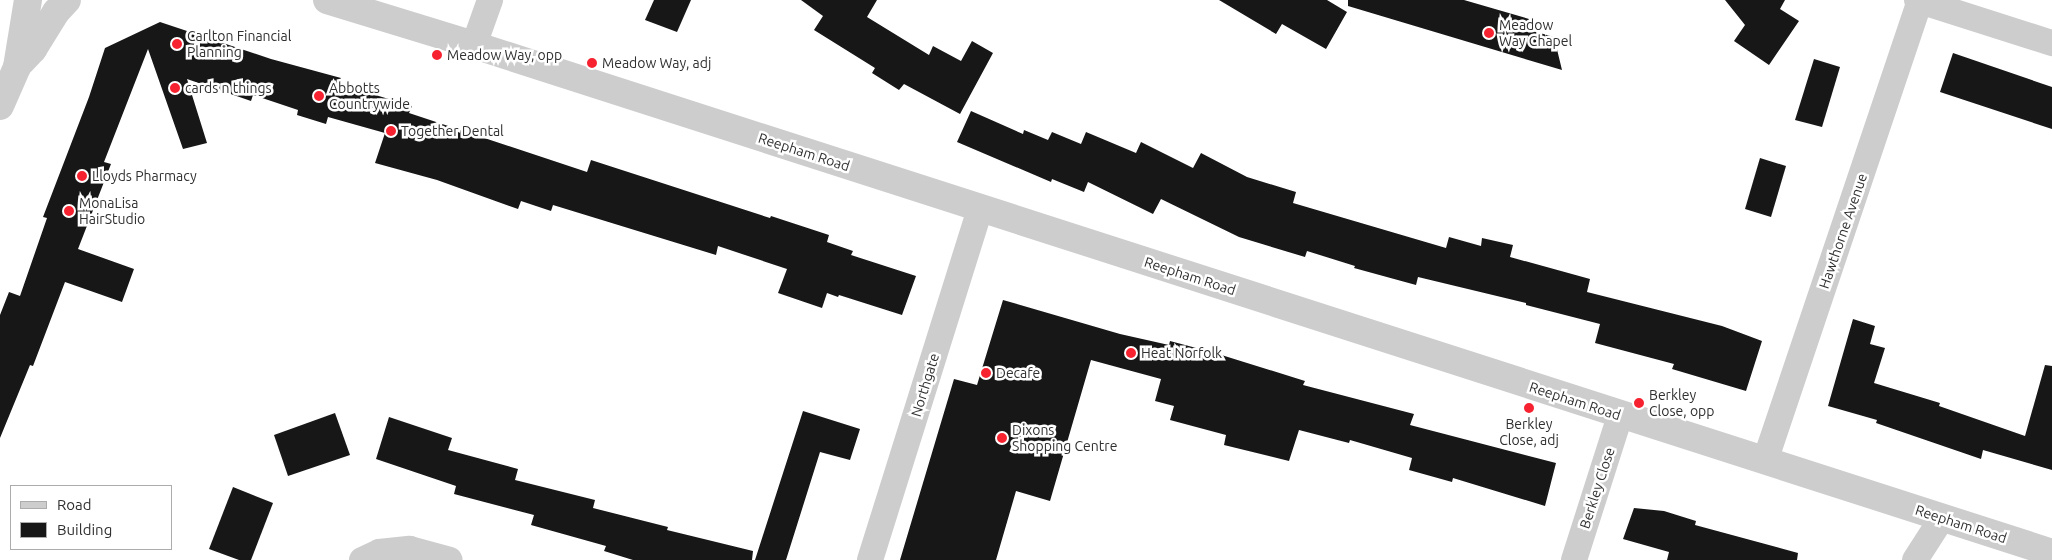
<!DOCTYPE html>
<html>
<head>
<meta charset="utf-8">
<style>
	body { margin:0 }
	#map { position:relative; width:2052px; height:560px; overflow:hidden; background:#fff; font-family:Ubuntu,sans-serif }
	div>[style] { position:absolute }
	.building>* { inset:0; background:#171717 }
	.minor>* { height:26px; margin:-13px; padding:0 13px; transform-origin:13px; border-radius:13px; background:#cdcdcd }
	.tertiary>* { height:28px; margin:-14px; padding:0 14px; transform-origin:14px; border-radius:14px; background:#cdcdcd }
	.dots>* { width:14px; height:14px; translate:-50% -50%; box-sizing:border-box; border:2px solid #fff; border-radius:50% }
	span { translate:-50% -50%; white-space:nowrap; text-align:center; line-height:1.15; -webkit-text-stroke:5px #fff; paint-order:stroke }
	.poi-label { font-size:14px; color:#303030 }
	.left { translate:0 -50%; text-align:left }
	.street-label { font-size:14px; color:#303030 }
	.legend { position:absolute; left:10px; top:485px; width:162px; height:65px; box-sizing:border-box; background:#fff; border:1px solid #acacac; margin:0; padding:6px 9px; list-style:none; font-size:15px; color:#303030 }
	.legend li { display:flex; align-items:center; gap:10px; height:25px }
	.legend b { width:25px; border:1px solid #acacac }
</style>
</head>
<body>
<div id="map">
	<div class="building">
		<i style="clip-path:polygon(654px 0,691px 0,677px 32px,645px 20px)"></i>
		<i style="clip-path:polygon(801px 0,877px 0,867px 17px,929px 55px,933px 46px,961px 61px,972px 41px,993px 53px,960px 114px,904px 84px,899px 90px,872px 73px,875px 68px,814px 30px,823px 16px)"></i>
		<i style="clip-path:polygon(1219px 0,1327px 0,1347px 12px,1326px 49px,1282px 24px,1276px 34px)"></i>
		<i style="clip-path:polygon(1348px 0,1464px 0,1529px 19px,1526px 29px,1554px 37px,1562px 70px,1348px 6px)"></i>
		<i style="clip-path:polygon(1725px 0,1785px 0,1780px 9px,1799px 21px,1769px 65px,1734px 41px,1745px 25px)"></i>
		<i style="clip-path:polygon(160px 22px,271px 59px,341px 78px,339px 84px,412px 106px,409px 113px,587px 172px,591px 160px,770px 218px,771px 216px,829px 235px,827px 242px,853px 251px,851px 255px,916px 276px,902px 315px,839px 295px,838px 297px,827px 293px,822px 308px,778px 293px,787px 269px,718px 246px,716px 255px,553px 205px,551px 211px,521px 201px,518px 209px,437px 180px,375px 163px,385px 133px,328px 117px,326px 124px,297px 115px,298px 110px,253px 95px,251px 101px,187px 79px,207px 143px,183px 149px,148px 49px,104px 162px,111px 164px,78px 249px,134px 269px,122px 302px,65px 282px,33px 366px,30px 365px,0 438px,0 315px,9px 292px,20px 296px,47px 218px,43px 217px,89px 97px,105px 48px)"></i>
		<i style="clip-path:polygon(1953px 53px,2052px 87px,2052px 129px,1940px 92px)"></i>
		<i style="clip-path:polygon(1814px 59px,1840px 67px,1822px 127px,1795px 120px)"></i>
		<i style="clip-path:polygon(971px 111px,1023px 134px,1024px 130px,1048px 140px,1052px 132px,1081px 144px,1086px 132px,1136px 153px,1141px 142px,1193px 168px,1201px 153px,1247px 177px,1296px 192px,1293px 203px,1446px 248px,1449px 237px,1481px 246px,1482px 238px,1513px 245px,1510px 257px,1590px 279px,1587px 292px,1722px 326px,1762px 341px,1746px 391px,1672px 369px,1674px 364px,1595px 343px,1600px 324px,1526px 305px,1526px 303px,1418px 277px,1416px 285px,1354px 268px,1355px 266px,1307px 251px,1305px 257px,1239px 237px,1161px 199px,1153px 214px,1088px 182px,1084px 192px,1052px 179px,1051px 182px,957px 142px)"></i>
		<i style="clip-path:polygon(1760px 158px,1786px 166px,1771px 217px,1745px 209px)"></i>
		<i style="clip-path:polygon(1003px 300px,1120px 334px,1169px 345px,1170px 341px,1215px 353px,1305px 381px,1303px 385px,1414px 414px,1410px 425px,1556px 463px,1545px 506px,1453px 478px,1452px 482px,1409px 470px,1412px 458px,1350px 440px,1349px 443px,1299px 430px,1289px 461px,1224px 445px,1226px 435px,1170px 420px,1174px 406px,1155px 401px,1161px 379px,1091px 360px,1050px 501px,1016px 491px,996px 560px,900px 560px,954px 379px,977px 385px)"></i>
		<i style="clip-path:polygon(1853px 319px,1875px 326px,1870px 344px,1885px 348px,1874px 383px,1940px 403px,1939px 406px,2025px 436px,2045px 365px,2052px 366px,2052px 470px,1983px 450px,1981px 459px,1876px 423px,1877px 420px,1828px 406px)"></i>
		<i style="clip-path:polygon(803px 411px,860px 429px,850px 460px,820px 452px,786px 560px,755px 560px)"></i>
		<i style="clip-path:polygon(335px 413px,350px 455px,288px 476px,274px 435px)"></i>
		<i style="clip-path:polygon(389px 417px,452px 438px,448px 450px,518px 469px,515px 480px,595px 500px,593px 508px,668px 527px,667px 530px,753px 551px,752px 560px,633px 560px,604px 551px,606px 546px,531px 525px,534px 515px,454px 494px,456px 486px,376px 459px)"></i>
		<i style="clip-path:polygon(233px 487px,273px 503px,251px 560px,239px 560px,209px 549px)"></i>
		<i style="clip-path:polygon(1634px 508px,1664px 511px,1696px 521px,1695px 525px,1798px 553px,1797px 560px,1667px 560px,1669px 552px,1623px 539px)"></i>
	</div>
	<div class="minor">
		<i style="left:1917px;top:0;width:142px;rotate:17.7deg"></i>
		<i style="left:474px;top:45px;width:48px;rotate:-70.4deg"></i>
		<i style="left:1765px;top:461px;width:485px;rotate:-71.4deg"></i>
		<i style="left:362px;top:560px;width:19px;rotate:-25deg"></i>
		<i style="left:379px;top:552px;width:31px;rotate:-6deg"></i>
		<i style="left:410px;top:549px;width:41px;rotate:15.4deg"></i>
		<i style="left:870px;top:560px;width:368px;rotate:-72.6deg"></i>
		<i style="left:1574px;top:560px;width:151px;rotate:-72.3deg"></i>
		<i style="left:1915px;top:560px;width:50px;rotate:-57.3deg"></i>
	</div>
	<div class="tertiary">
		<i style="left:327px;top:0;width:154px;rotate:17deg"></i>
		<i style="left:474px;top:45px;width:1658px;rotate:17.84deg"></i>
		<i style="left:21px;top:62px;width:18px;rotate:-47deg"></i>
		<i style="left:33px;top:49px;width:44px;rotate:-58.1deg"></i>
		<i style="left:56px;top:12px;width:16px;rotate:-47deg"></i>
		<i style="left:0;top:106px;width:43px;rotate:-66.4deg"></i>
		<i style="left:17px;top:67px;width:68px;rotate:-80.7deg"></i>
	</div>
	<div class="dots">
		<i style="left:1489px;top:33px;background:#f62230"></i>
		<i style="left:177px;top:44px;background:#f62230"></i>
		<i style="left:437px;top:55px;background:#f62230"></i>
		<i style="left:592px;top:63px;background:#f62230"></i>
		<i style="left:175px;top:88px;background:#f62230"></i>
		<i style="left:319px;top:96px;background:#f62230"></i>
		<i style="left:391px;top:131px;background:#f62230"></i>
		<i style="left:82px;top:176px;background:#f62230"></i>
		<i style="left:69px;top:211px;background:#f62230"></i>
		<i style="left:1131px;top:353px;background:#f62230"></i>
		<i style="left:986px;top:373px;background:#f62230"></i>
		<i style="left:1639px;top:403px;background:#f62230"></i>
		<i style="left:1529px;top:408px;background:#f62230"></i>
		<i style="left:1002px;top:438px;background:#f62230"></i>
	</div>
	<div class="poi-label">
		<span class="left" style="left:1499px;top:33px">Meadow<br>Way Chapel</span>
		<span class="left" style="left:187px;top:44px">Carlton Financial<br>Planning</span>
		<span class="left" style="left:447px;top:55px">Meadow Way, opp</span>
		<span class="left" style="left:602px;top:63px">Meadow Way, adj</span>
		<span class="left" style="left:185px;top:88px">cards n things</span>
		<span class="left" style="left:329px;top:96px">Abbotts<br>Countrywide</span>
		<span class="left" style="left:401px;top:131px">Together Dental</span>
		<span class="left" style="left:92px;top:176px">Lloyds Pharmacy</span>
		<span class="left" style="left:79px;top:211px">MonaLisa<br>HairStudio</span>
		<span class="left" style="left:1141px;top:353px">Heat Norfolk</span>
		<span class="left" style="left:996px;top:373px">Decafe</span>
		<span class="left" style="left:1649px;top:403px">Berkley<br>Close, opp</span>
		<span style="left:1529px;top:432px">Berkley<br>Close, adj</span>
		<span class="left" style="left:1012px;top:438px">Dixons<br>Shopping Centre</span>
	</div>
	<div class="street-label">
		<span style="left:804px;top:152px;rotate:18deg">Reepham Road</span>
		<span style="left:1843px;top:231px;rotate:-71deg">Hawthorne Avenue</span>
		<span style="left:1190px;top:276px;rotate:18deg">Reepham Road</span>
		<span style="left:925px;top:385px;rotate:-73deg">Northgate</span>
		<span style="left:1575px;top:401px;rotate:18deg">Reepham Road</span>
		<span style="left:1597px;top:488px;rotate:-72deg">Berkley Close</span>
		<span style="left:1961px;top:524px;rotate:18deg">Reepham Road</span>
	</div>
	<ul class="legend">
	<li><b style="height:6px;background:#cdcdcd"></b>Road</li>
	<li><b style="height:14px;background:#171717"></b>Building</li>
	</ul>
</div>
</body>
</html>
